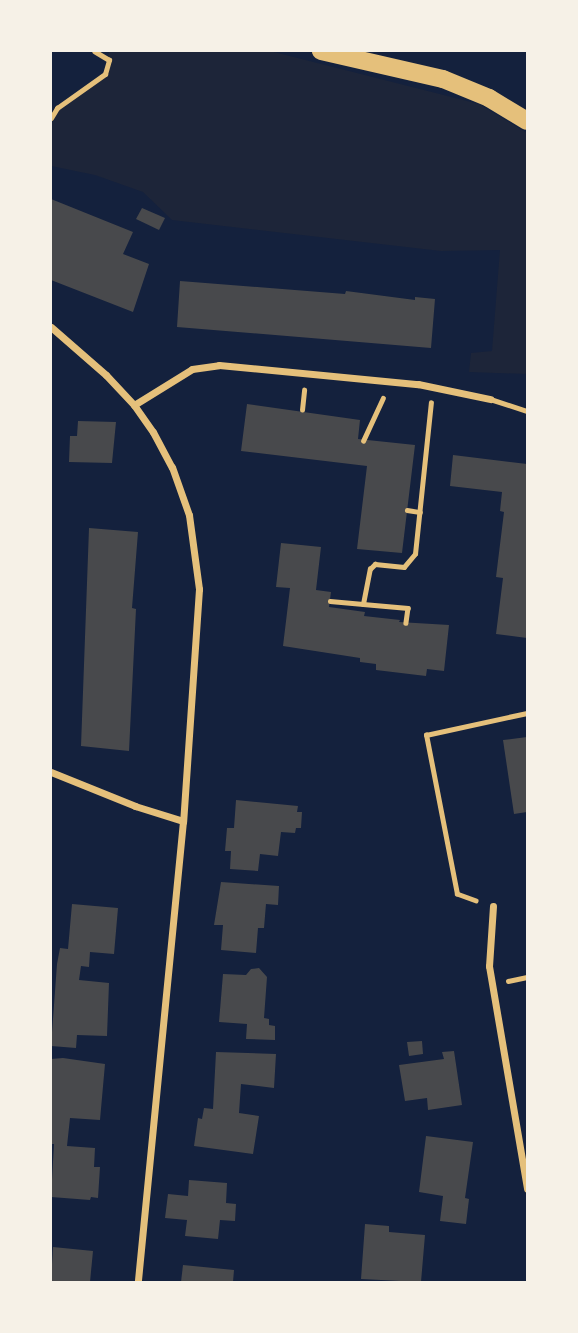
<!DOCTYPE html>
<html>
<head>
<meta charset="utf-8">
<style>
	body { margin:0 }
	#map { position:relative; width:578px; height:1333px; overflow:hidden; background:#14213d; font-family:Quicksand,sans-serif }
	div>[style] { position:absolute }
	.green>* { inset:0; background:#1d2539 }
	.building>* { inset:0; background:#48494c }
	.path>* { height:4.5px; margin:-2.25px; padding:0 2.25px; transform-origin:2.25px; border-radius:2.25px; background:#e5c07b }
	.service>* { height:5px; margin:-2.5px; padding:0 2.5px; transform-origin:2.5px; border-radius:2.5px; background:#e5c07b }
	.minor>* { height:7px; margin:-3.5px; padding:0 3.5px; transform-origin:3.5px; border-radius:3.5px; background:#e5c07b }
	.primary>* { height:18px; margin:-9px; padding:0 9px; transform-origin:9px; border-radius:9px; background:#e5c07b }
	span { translate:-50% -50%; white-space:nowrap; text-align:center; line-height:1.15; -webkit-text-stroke:5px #f6f1e7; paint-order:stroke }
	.frame { position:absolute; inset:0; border:52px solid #f6f1e7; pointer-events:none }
</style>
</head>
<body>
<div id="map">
	<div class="green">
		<i style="clip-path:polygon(109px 51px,270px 51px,479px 104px,527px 133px,527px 374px,469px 372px,471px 353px,492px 351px,500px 250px,441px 251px,172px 220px,143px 192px,95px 175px,51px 166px,51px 118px,57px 108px,105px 74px)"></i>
	</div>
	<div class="building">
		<i style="clip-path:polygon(51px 199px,133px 232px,123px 254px,149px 264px,133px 312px,51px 280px)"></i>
		<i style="clip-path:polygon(142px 208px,165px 218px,159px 230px,136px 219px)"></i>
		<i style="clip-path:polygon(180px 281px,345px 294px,346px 291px,415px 300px,415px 297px,435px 299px,431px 348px,177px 327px)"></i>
		<i style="clip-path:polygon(247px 404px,360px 420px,358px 439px,415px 445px,402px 553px,357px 549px,367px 466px,241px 451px)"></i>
		<i style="clip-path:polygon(78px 421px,116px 422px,112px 463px,69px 462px,70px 436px,77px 436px)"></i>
		<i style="clip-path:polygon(453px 455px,527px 464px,527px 638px,496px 634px,503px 578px,496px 577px,504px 512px,500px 511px,502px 492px,450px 486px)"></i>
		<i style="clip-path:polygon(89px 528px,138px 532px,132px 608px,136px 609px,129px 751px,81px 746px)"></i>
		<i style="clip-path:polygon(281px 543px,321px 547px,316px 590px,331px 592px,329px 607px,365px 612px,364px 616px,400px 620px,399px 622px,449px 625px,444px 671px,427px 669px,426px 676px,376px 670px,376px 664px,360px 662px,360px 658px,283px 646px,290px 588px,276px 587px)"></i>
		<i style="clip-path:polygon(527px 737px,527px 812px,514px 814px,503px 740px)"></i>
		<i style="clip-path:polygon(236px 800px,298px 806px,297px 812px,302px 812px,301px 828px,296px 828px,295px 833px,281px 832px,278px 856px,260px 854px,258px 871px,230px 869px,231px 851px,225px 851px,227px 828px,234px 828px)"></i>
		<i style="clip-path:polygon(221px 882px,279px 886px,278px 905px,266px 904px,264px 928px,258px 928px,256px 953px,221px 950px,223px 925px,214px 925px)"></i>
		<i style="clip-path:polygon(72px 904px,118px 908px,114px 954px,90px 952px,89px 967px,81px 966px,79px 980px,109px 983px,107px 1036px,77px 1035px,76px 1048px,51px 1046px,57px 964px,60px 948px,68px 949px)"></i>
		<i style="clip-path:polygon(259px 968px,267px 977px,264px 1018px,269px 1019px,269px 1025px,275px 1026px,275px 1040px,246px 1039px,247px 1024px,219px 1022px,223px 974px,246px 975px,251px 969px)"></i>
		<i style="clip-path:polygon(422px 1041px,423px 1054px,409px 1056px,407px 1042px)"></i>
		<i style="clip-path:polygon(454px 1051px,462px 1105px,428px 1110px,427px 1098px,405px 1101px,399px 1065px,444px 1059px,442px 1052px)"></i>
		<i style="clip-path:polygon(216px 1052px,276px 1054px,274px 1088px,241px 1084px,239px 1113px,259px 1116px,253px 1154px,194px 1146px,198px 1118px,202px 1119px,204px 1108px,213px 1109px)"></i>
		<i style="clip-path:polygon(63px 1058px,105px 1064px,100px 1120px,70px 1118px,67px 1146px,95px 1148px,94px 1167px,100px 1167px,98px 1198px,91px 1197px,90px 1200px,51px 1197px,54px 1144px,51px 1144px,51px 1059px)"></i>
		<i style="clip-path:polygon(426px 1136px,473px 1142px,465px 1198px,469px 1199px,466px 1224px,440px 1221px,443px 1196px,419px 1192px)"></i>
		<i style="clip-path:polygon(189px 1180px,227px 1183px,226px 1203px,236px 1204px,235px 1221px,220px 1220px,218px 1239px,185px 1236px,187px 1220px,165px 1218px,168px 1194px,188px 1196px)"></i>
		<i style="clip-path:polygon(365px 1224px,389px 1226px,389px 1232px,425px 1235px,421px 1282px,361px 1279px)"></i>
		<i style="clip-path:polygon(53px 1247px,93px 1251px,90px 1282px,51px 1282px)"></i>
		<i style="clip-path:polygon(183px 1265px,234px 1270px,233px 1282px,181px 1282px)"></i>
	</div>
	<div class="path">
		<i style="left:302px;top:410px;width:20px;rotate:-84deg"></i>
		<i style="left:363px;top:441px;width:47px;rotate:-65.1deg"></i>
		<i style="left:407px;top:510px;width:13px;rotate:9deg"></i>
		<i style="left:330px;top:601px;width:33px;rotate:5deg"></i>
		<i style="left:363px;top:604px;width:36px;rotate:-79deg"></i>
		<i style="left:370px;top:569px;width:7px;rotate:-45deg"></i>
		<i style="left:375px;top:564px;width:29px;rotate:6deg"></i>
		<i style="left:404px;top:567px;width:17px;rotate:-50deg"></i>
		<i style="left:415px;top:554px;width:152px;rotate:-84deg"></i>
		<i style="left:363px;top:604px;width:45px;rotate:5.1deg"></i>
		<i style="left:408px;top:608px;width:15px;rotate:98deg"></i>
		<i style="left:476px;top:901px;width:20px;rotate:-160deg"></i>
		<i style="left:457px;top:894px;width:162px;rotate:-101deg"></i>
		<i style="left:426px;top:735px;width:103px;rotate:-12.3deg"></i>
		<i style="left:508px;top:981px;width:19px;rotate:-12deg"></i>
	</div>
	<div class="service">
		<i style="left:51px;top:118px;width:12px;rotate:-59deg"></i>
		<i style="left:57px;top:108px;width:59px;rotate:-35.3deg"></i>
		<i style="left:105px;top:74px;width:15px;rotate:-74deg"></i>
		<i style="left:109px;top:60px;width:17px;rotate:-149deg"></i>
		<i style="left:490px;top:399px;width:39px;rotate:18deg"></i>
	</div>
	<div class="minor">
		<i style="left:51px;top:327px;width:73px;rotate:41.1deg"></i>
		<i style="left:106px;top:375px;width:41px;rotate:47deg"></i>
		<i style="left:134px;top:405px;width:33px;rotate:55deg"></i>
		<i style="left:153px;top:432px;width:40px;rotate:62deg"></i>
		<i style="left:172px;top:467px;width:51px;rotate:70.5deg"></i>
		<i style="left:189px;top:515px;width:75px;rotate:82.3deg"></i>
		<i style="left:199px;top:589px;width:233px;rotate:93.9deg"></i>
		<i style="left:183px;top:821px;width:463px;rotate:95.6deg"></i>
		<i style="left:134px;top:405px;width:68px;rotate:-31.8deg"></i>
		<i style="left:192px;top:369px;width:27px;rotate:-8deg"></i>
		<i style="left:219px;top:365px;width:200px;rotate:5.5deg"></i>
		<i style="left:418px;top:384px;width:74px;rotate:11.8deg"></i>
		<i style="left:51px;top:772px;width:91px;rotate:22deg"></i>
		<i style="left:135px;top:806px;width:50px;rotate:17.4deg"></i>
		<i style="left:493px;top:906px;width:60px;rotate:93.8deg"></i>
		<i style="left:489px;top:966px;width:226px;rotate:80.3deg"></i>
	</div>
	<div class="primary">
		<i style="left:321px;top:51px;width:125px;rotate:12.9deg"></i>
		<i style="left:443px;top:79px;width:50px;rotate:22.4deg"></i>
		<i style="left:489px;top:98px;width:44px;rotate:31.2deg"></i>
	</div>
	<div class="frame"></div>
</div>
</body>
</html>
